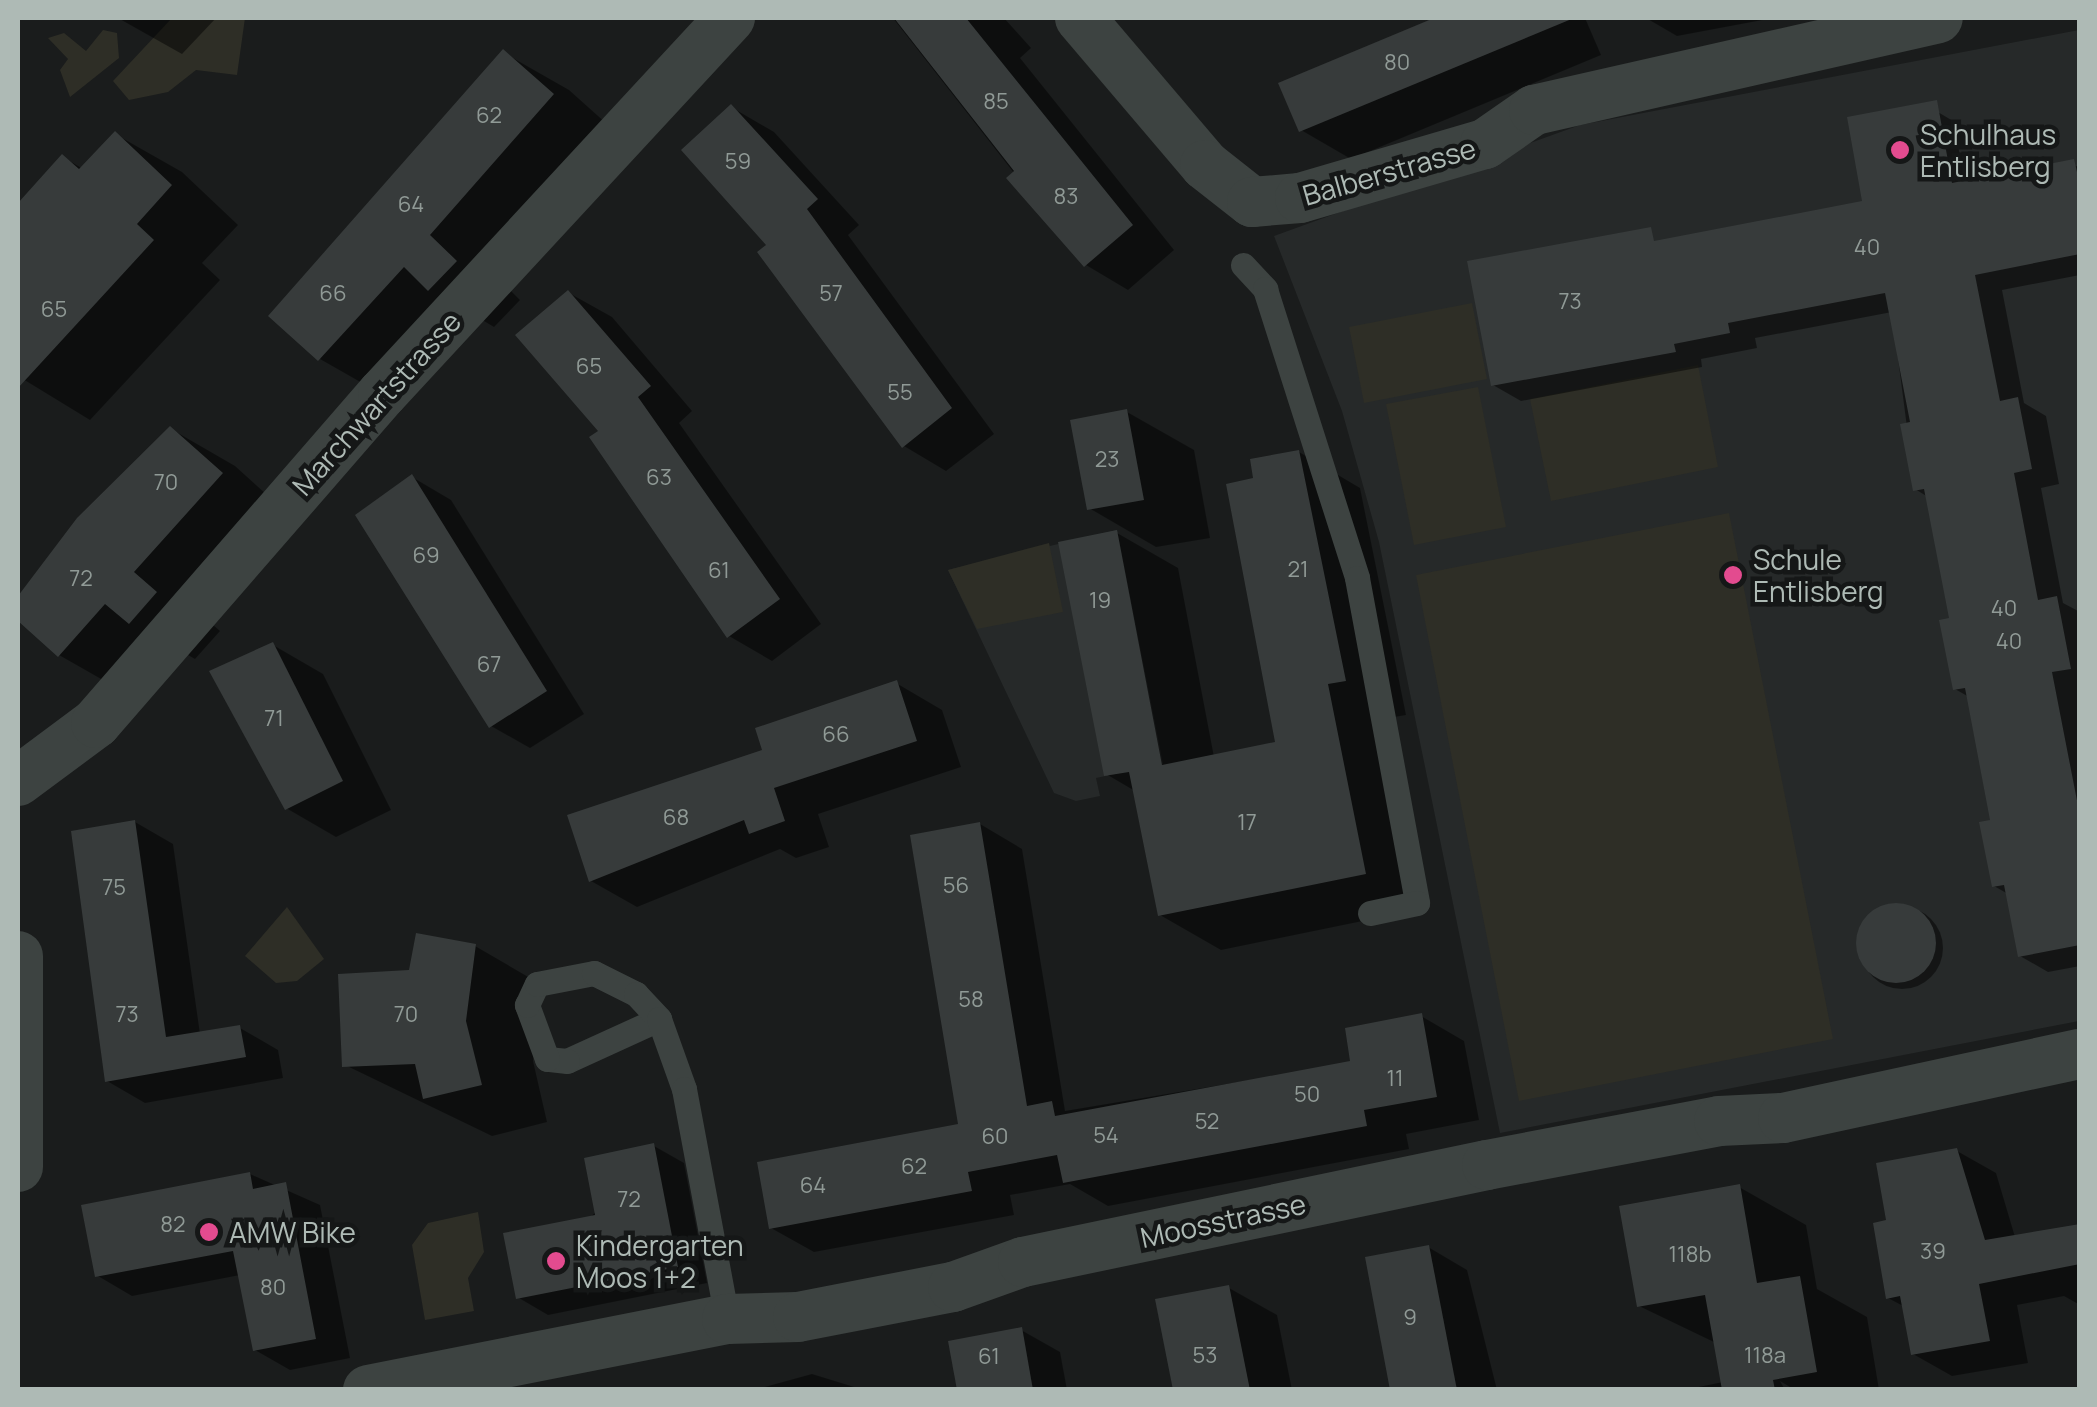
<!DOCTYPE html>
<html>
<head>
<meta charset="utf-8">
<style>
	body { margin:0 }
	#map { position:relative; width:2097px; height:1407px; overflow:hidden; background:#1a1c1c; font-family:Manrope,sans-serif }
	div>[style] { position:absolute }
	.built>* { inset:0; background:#262929 }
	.green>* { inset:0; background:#2e2e26 }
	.shadow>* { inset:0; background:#0007 }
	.round { border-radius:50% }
	.building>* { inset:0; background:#373b3b }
	.service>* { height:25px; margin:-12.5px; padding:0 12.5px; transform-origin:12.5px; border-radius:12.5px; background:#3d4341 }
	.minor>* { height:50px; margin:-25px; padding:0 25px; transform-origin:25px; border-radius:25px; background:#3d4341 }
	.dots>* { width:28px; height:28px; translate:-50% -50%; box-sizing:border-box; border:5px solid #151717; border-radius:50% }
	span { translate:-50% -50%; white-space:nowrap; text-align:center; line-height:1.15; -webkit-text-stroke:9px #151717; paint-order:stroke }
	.number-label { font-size:22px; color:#909a96 }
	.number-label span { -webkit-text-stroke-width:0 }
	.poi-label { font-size:28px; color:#aebab5 }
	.left { translate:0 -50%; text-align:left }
	.street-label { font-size:28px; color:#aebab5 }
	.frame { position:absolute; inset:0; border:20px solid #aebab5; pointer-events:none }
</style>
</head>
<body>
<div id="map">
	<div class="built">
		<i style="clip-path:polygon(2079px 30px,2079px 1021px,1500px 1133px,1379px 542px,1342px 411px,1274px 236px,1580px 125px)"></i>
		<i style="clip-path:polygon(1117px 530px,1163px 764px,1096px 778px,1100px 796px,1076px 801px,1054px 793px,948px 570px)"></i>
	</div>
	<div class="green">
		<i style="clip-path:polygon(172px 18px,245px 18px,237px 75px,196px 70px,168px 92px,129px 100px,113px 81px)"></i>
		<i style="clip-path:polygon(103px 30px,117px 33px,119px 58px,70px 97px,60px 70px,68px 59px,48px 38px,64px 33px,86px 51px)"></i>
		<i style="clip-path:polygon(1472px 303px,1487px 379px,1364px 403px,1349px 327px)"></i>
		<i style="clip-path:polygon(1698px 365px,1718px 467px,1551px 501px,1530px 399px)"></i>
		<i style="clip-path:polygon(1478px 387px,1506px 527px,1414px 545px,1386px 404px)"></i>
		<i style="clip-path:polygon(1729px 513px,1833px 1039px,1519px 1101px,1416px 575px)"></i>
		<i style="clip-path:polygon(1049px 543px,1063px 612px,977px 629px,948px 570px)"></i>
		<i style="clip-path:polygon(287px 907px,324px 959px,297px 981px,276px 983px,245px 956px)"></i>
		<i style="clip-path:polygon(478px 1212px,484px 1252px,468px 1278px,474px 1311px,425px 1320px,412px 1245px,428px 1223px)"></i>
	</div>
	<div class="shadow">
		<i style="clip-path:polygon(118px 18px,216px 18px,182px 54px)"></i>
		<i style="clip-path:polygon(893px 18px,1004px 18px,1031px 48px,1020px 58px,1174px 250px,1128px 290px,1086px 265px)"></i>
		<i style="clip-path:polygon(1440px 18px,1585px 18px,1601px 55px,1351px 159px,1301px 130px,1281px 85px)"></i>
		<i style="clip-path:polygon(1646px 18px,1773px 18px,1677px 36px)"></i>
		<i style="clip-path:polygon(504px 53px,569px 90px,617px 133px,494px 274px,520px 300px,494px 327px,464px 309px,385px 396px,320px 359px)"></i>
		<i style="clip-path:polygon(1926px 105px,1953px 121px,1969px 200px,2080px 165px,2080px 275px,2002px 290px,2024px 403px,2046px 416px,2059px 484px,2041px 488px,2063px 603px,2080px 612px,2080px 966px,2048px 972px,2020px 956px,2008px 894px,1994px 886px,1993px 822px,1969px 697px,1955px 689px,1952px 620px,1928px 497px,1915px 489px,1892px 312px,1755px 338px,1757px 348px,1701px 359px,1702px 367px,1521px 401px,1493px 385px,1665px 248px,1865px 203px)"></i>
		<i style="clip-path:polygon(731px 107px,774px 132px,859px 225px,848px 235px,994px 434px,946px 471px,904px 446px,761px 252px,770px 246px)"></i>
		<i style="clip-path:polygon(115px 134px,182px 172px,238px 225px,202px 263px,220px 280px,90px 420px,18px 376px,18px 206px,63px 157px,83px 169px)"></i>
		<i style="clip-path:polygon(569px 293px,612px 317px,692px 411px,679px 423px,821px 624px,772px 661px,729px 636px,602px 432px)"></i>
		<i style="clip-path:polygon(1127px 412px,1194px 450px,1210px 538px,1156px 547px,1089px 508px)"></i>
		<i style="clip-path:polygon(171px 429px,235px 466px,286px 512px,197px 611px,220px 631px,195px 659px,167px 643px,124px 692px,59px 655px,18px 618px,18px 598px)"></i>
		<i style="clip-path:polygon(1299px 452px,1360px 488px,1406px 715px,1388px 718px,1426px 908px,1221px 950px,1160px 915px,1135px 791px,1106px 774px,1117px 533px,1178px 568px,1214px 757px,1278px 744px,1256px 480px)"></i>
		<i style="clip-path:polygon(412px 477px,451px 500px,584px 714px,530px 748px,491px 726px)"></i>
		<i style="clip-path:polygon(273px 645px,323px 674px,391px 810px,336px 837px,286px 808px)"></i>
		<i style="clip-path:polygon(896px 683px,942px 710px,961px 767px,818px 814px,829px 847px,796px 858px,780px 849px,637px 907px,591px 881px,765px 752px)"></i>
		<i style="clip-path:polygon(135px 822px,173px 844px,200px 1034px,240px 1028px,278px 1050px,283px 1078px,145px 1103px,107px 1081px)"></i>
		<i style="clip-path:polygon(980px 824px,1022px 849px,1065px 1111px,1353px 1063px,1421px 1016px,1464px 1041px,1479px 1120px,1406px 1134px,1409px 1149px,1108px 1206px,1070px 1184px,1010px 1195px,1014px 1215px,814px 1252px,771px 1228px,961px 1126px)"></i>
		<i class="round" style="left:1861px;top:907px;width:82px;height:82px"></i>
		<i style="clip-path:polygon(475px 946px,542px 985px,533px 1061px,547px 1122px,492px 1136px,345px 1065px,412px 972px)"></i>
		<i style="clip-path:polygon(654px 1146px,684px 1163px,707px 1283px,548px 1315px,519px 1298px)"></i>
		<i style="clip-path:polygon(1957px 1151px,1996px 1173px,2015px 1237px,2080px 1226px,2080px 1305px,2064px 1296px,2017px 1305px,2028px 1363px,1952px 1376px,1913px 1354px,1905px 1307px,1888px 1298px,1889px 1222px)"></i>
		<i style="clip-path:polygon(250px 1174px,320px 1205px,350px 1358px,290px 1370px,255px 1350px,240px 1275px,132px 1296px,98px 1276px)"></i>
		<i style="clip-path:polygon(1739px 1187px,1806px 1225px,1817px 1289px,1867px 1317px,1879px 1390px,1795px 1390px,1780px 1381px,1785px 1390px,1684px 1390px,1723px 1382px,1716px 1343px,1639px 1306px)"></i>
		<i style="clip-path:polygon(1428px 1247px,1467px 1270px,1497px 1390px,1393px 1390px)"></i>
		<i style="clip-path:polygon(1229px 1288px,1277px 1315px,1292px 1390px,1176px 1390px)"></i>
		<i style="clip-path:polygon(1021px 1330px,1060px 1352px,1067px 1390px,960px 1390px)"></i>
		<i style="clip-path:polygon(812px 1374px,864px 1390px,754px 1390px)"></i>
	</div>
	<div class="building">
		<i style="clip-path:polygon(894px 18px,966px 18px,1133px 225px,1084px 267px,1006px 178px,1014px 171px)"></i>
		<i style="clip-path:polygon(1434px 18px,1574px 18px,1299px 132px,1278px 83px)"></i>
		<i style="clip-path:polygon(503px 49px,554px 94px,430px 235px,457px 261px,428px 291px,404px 267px,318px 361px,268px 316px)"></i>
		<i style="clip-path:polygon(1937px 100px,1952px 183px,2074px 159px,2080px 185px,2080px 254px,1975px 275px,2000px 401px,2018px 397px,2032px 469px,2014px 473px,2038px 600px,2057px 596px,2071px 669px,2052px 672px,2080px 816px,2080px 945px,2018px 957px,2004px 885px,1992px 887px,1979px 822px,1990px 820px,1965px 688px,1953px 690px,1939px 620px,1949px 618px,1924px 489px,1913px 491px,1900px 424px,1910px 422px,1885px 293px,1728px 323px,1730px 333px,1674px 344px,1676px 352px,1491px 386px,1467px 261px,1651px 227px,1654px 241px,1862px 201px,1847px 117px)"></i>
		<i style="clip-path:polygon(731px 104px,818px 199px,807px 209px,952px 408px,902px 448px,757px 252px,766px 245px,681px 150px)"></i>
		<i style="clip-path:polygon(115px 131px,172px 185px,137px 224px,154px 240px,18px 388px,18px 203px,62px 154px,79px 169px)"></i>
		<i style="clip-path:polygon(568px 290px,651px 386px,638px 397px,780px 599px,727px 638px,589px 437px,598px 431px,515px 335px)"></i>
		<i style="clip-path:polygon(1127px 409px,1144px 500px,1087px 510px,1070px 420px)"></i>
		<i style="clip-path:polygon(170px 426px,223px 473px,134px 572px,157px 592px,129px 624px,105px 604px,58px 657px,18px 621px,18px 596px,77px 518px)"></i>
		<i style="clip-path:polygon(1299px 450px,1346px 681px,1328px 684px,1366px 874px,1158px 916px,1129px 772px,1104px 776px,1058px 542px,1117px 530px,1162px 765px,1275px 742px,1226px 484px,1253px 478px,1250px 459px)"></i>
		<i style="clip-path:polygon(412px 474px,547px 691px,489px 728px,355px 515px)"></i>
		<i style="clip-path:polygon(273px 642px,343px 781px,285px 810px,209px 671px)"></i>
		<i style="clip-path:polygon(897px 680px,917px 741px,774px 788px,785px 821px,749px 834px,744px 820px,589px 882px,567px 815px,762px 750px,755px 728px)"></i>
		<i style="clip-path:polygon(135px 820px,166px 1037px,240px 1025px,246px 1057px,105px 1082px,71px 831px)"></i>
		<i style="clip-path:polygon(980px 822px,1027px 1106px,1052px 1101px,1055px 1116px,1350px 1061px,1345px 1028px,1422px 1013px,1437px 1097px,1364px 1110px,1367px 1126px,1063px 1183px,1057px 1155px,968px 1172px,972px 1191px,769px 1229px,757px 1162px,958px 1124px,910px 835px)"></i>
		<i class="round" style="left:1856px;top:903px;width:80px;height:80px"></i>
		<i style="clip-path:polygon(416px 933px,476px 944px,466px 1021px,482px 1085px,423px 1099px,415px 1064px,342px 1067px,338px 974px,409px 970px)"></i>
		<i style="clip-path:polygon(654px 1143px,678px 1267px,516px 1299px,503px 1233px,595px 1215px,584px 1158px)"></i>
		<i style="clip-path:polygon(1957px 1148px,1985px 1240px,2080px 1224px,2080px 1264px,1979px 1284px,1990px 1341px,1911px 1355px,1900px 1296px,1886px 1299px,1873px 1223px,1886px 1220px,1876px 1163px)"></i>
		<i style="clip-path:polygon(250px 1172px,253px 1189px,286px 1182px,316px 1339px,253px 1351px,233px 1251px,95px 1277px,81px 1205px)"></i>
		<i style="clip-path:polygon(1740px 1184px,1757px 1283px,1800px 1276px,1817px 1372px,1773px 1380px,1775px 1390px,1722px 1390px,1705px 1295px,1637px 1307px,1619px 1206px)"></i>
		<i style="clip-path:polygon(1429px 1245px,1457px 1390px,1390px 1390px,1365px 1257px)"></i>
		<i style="clip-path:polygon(1229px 1285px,1250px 1390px,1173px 1390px,1155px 1299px)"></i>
		<i style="clip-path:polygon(1022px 1327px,1033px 1390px,957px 1390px,948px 1341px)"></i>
	</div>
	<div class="service">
		<i style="left:1243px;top:265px;width:33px;rotate:47deg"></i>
		<i style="left:1265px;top:289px;width:303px;rotate:72.3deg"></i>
		<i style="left:1357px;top:578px;width:330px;rotate:79.5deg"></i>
		<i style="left:1417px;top:903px;width:48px;rotate:168deg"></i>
		<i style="left:659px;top:1019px;width:101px;rotate:155.5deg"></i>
		<i style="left:567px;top:1061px;width:20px;rotate:-174deg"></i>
		<i style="left:547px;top:1059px;width:58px;rotate:-110.3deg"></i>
		<i style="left:527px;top:1005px;width:23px;rotate:-65deg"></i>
		<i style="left:537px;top:984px;width:58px;rotate:-10.9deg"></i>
		<i style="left:594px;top:973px;width:47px;rotate:26.6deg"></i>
		<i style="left:636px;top:994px;width:34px;rotate:47deg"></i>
		<i style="left:659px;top:1019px;width:74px;rotate:70.3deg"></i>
		<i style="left:684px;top:1089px;width:234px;rotate:79.4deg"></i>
	</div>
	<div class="minor">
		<i style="left:1080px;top:18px;width:193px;rotate:49.6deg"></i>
		<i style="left:1205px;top:165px;width:60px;rotate:38.2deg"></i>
		<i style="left:1252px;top:202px;width:48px;rotate:-4.8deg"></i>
		<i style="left:1300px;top:198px;width:193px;rotate:-16.3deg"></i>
		<i style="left:1485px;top:144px;width:60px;rotate:-34.8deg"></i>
		<i style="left:1534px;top:110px;width:414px;rotate:-12.8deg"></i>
		<i style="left:18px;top:781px;width:97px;rotate:-36.6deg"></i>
		<i style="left:96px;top:723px;width:437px;rotate:-49deg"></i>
		<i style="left:383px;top:393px;width:511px;rotate:-47.22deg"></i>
		<i style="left:18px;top:956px;width:211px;rotate:90deg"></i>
		<i style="left:368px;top:1390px;width:366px;rotate:-11.2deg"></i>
		<i style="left:727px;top:1319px;width:71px;rotate:-1.6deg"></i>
		<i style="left:798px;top:1317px;width:158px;rotate:-11deg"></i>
		<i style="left:953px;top:1287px;width:74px;rotate:-19.7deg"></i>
		<i style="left:1023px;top:1262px;width:474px;rotate:-11.8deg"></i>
		<i style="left:1487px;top:1165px;width:236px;rotate:-10.7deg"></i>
		<i style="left:1719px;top:1121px;width:64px;rotate:-2.7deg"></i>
		<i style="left:1783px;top:1118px;width:304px;rotate:-12.2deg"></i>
	</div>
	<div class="dots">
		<i style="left:1900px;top:150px;background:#e34b8f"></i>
		<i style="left:1733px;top:575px;background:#e34b8f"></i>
		<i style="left:209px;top:1232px;background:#e34b8f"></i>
		<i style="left:556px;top:1261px;background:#e34b8f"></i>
	</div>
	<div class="number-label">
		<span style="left:1397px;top:63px">80</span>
		<span style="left:996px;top:102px">85</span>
		<span style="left:489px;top:116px">62</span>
		<span style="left:738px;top:162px">59</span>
		<span style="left:1066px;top:197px">83</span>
		<span style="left:411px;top:205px">64</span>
		<span style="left:1867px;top:248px">40</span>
		<span style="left:333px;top:294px">66</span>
		<span style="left:831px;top:294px">57</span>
		<span style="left:1570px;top:302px">73</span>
		<span style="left:54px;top:310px">65</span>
		<span style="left:589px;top:367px">65</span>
		<span style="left:900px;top:393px">55</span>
		<span style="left:1107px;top:460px">23</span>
		<span style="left:659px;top:478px">63</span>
		<span style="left:166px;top:483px">70</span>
		<span style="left:426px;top:556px">69</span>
		<span style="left:1298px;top:570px">21</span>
		<span style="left:719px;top:571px">61</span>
		<span style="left:81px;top:579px">72</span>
		<span style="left:1100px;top:601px">19</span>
		<span style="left:2004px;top:609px">40</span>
		<span style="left:2009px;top:642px">40</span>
		<span style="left:489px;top:665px">67</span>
		<span style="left:274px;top:719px">71</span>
		<span style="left:836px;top:735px">66</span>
		<span style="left:676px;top:818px">68</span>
		<span style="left:1247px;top:823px">17</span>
		<span style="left:956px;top:886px">56</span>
		<span style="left:114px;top:888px">75</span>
		<span style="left:971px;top:1000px">58</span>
		<span style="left:127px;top:1015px">73</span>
		<span style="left:406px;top:1015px">70</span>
		<span style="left:1395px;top:1079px">11</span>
		<span style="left:1307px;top:1095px">50</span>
		<span style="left:1207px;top:1122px">52</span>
		<span style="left:1106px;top:1136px">54</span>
		<span style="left:995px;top:1137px">60</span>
		<span style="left:914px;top:1167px">62</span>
		<span style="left:813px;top:1186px">64</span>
		<span style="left:629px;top:1200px">72</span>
		<span style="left:173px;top:1225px">82</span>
		<span style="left:1933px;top:1252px">39</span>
		<span style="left:1690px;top:1255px">118b</span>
		<span style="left:273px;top:1288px">80</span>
		<span style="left:1410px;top:1318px">9</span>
		<span style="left:1205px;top:1356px">53</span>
		<span style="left:1765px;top:1356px">118a</span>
		<span style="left:989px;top:1357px">61</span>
	</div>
	<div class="poi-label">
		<span class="left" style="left:1920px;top:150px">Schulhaus<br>Entlisberg</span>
		<span class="left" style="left:1753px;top:575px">Schule<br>Entlisberg</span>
		<span class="left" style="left:229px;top:1232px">AMW Bike</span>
		<span class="left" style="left:576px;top:1261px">Kindergarten<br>Moos 1+2</span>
	</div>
	<div class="street-label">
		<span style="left:1389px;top:171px;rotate:-16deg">Balberstrasse</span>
		<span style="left:376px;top:403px;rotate:-48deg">Marchwartstrasse</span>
		<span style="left:1223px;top:1220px;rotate:-12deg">Moosstrasse</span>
	</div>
	<div class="frame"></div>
</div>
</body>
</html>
